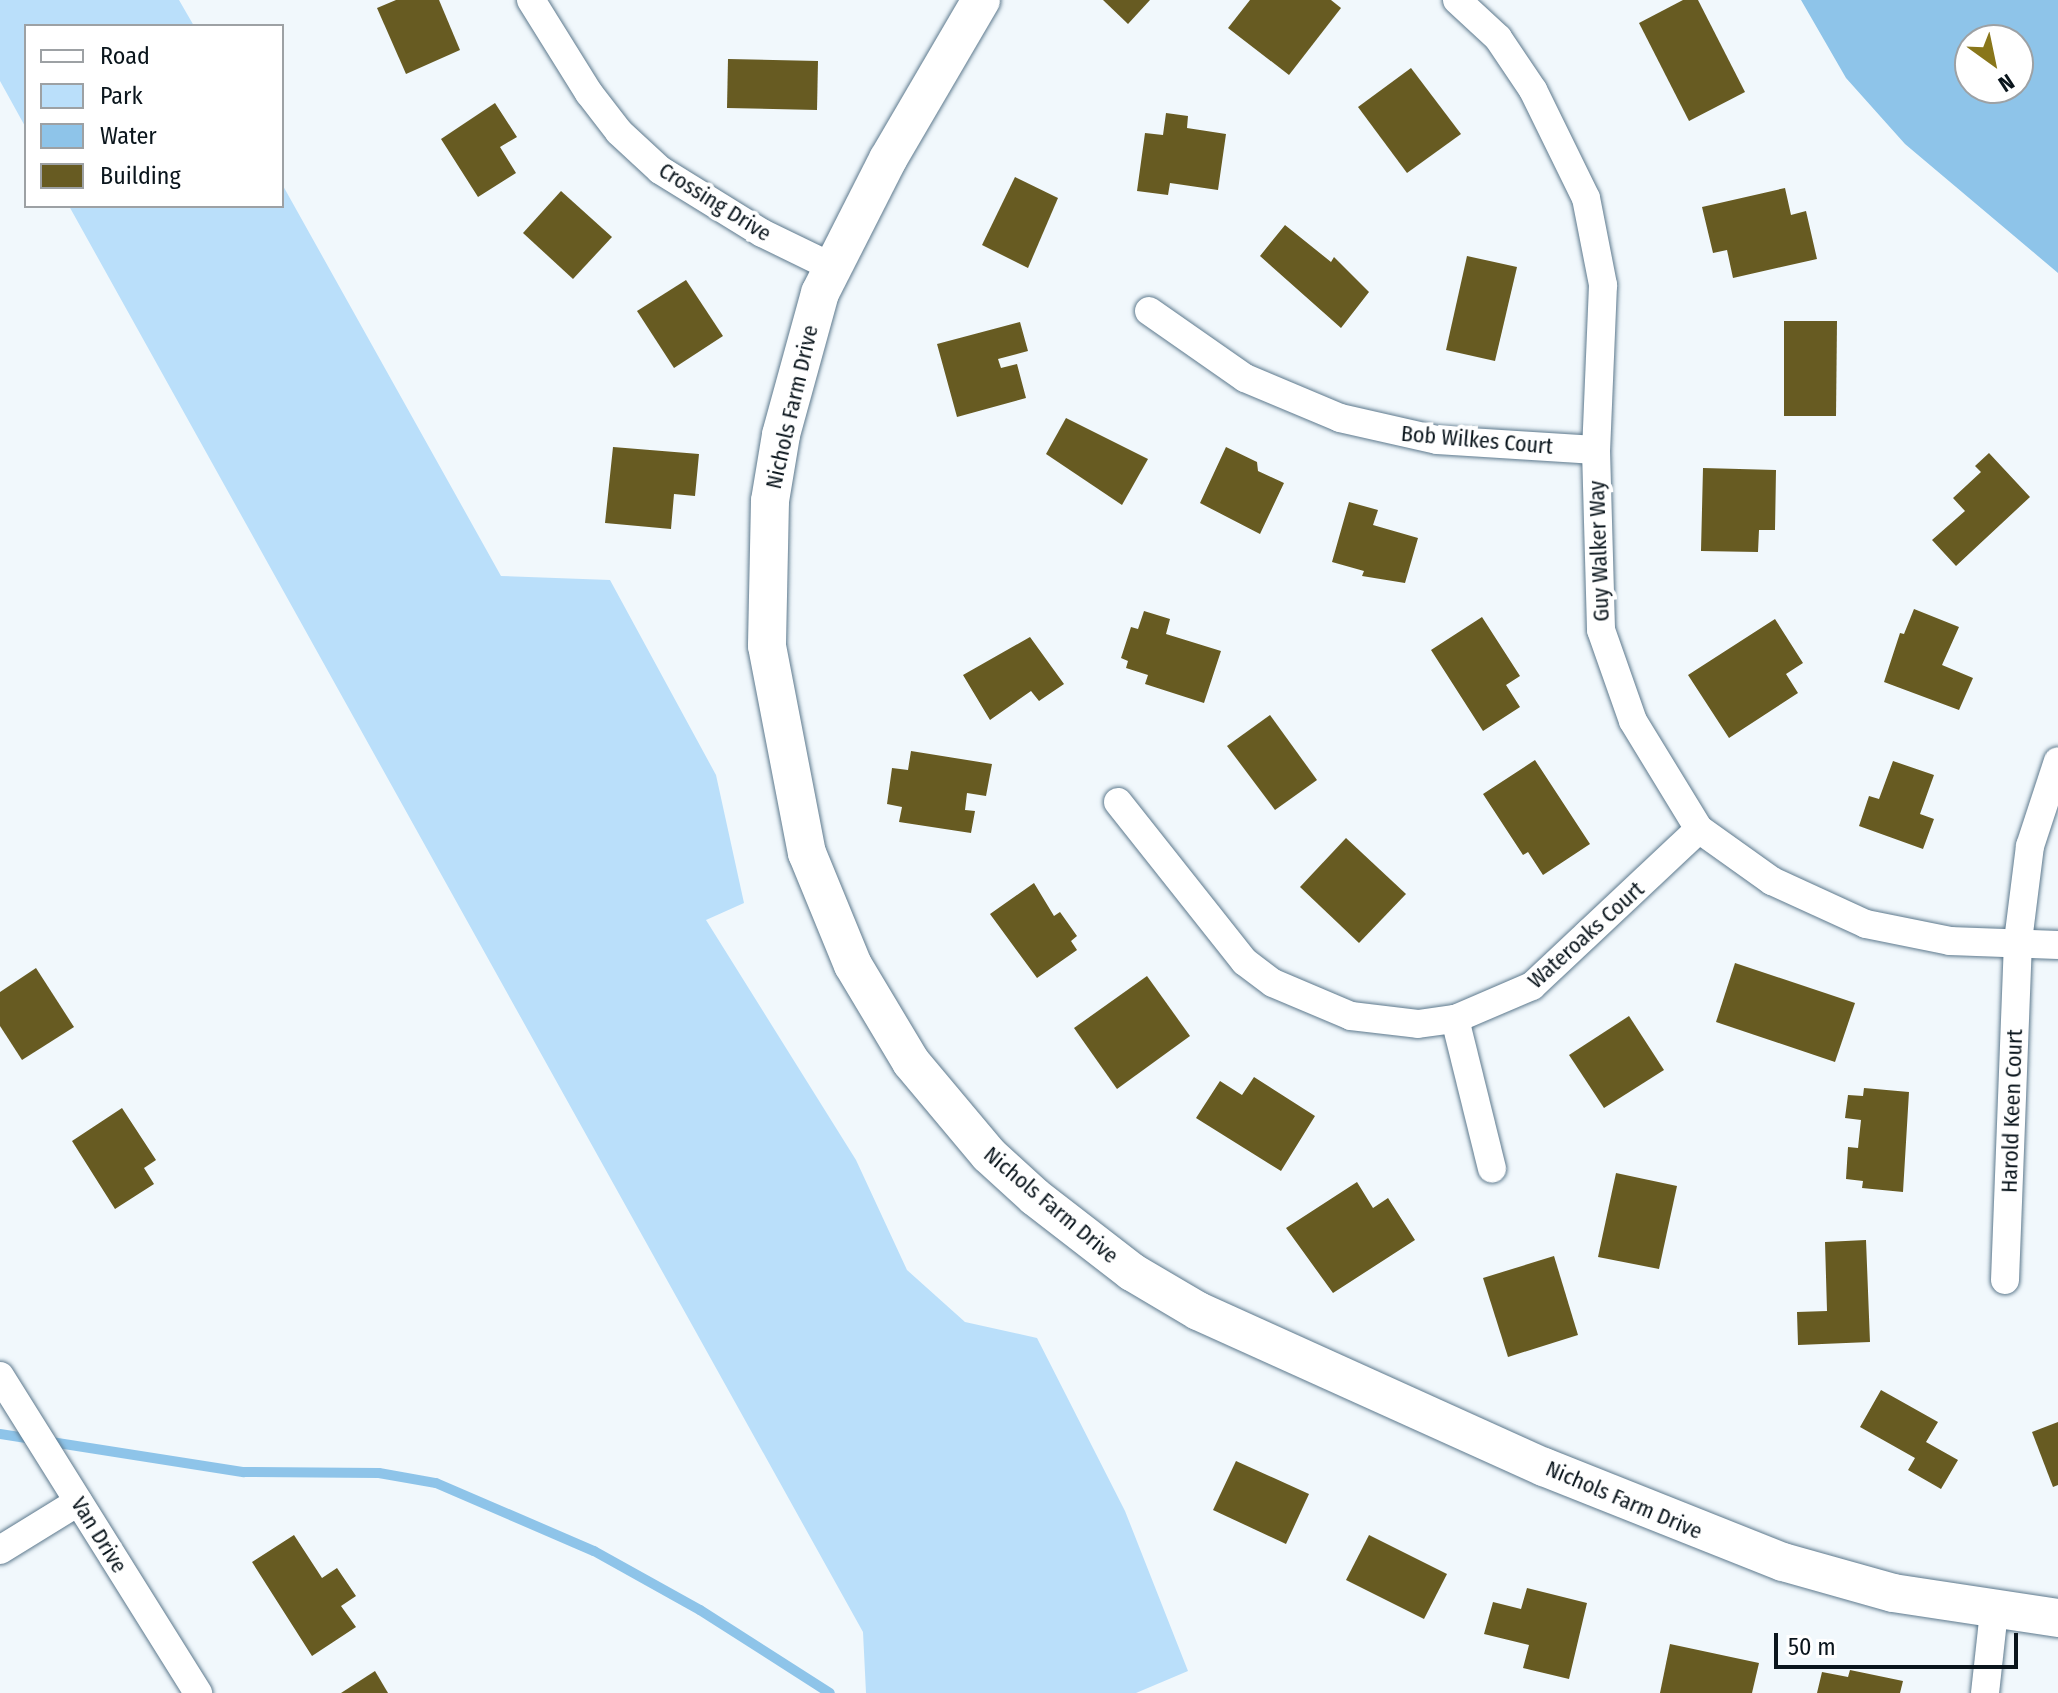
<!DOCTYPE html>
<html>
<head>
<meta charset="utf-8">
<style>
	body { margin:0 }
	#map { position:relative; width:2058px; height:1693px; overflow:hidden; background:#f1f8fc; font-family:"Fira Sans Condensed",sans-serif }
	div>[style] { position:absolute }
	.green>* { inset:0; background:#badffa }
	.water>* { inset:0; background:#8ec4e9 }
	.stream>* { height:10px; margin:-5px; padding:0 5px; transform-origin:5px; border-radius:5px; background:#8ec4e9 }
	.building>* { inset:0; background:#675b22 }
	.roads { filter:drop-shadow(0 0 2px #5d798d) drop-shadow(0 0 2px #5d798d) }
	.street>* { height:28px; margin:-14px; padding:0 14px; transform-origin:14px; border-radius:14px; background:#fff }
	.secondary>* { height:38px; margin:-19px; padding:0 19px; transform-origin:19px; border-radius:19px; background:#fff }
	span { translate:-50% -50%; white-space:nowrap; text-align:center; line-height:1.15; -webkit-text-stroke:8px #fff; paint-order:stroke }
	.street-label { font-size:22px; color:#0a151c }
	.legend { position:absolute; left:24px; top:24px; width:260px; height:184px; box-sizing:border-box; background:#fff; border:2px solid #9da1a4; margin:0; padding:10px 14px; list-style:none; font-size:24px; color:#0a151c }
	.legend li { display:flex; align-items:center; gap:16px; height:40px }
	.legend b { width:40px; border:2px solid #9da1a4 }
	.north { position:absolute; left:1954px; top:24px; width:80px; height:80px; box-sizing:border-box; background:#fff; border:2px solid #9da1a4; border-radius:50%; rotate:147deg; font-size:22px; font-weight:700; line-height:32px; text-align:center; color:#0a151c }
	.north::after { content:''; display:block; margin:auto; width:28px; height:36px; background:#89761a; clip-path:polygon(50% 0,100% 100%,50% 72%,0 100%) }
	.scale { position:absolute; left:1774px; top:1633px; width:244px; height:36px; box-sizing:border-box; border:4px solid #0a151c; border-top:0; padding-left:10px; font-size:24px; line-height:28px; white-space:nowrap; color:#0a151c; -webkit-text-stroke:6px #fff; paint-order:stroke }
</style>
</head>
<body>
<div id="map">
	<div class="green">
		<i style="clip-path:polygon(0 0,179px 0,194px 26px,26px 26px,26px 128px,0 81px)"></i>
		<i style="clip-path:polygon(282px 184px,501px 576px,610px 580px,716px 775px,744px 903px,706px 920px,856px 1160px,907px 1270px,965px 1322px,1037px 1338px,1125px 1511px,1188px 1671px,1136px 1693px,866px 1693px,863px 1632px,69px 206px,282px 206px)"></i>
	</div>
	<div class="water">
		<i style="clip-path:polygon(evenodd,1801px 0,2058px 0,2058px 273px,1905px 144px,1846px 78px,1801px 0,1970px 40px,2018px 40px,2018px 88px,1970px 88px,1970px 40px)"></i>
	</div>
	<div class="stream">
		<i style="left:0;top:1434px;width:247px;rotate:8.9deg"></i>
		<i style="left:244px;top:1472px;width:135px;rotate:0.4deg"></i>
		<i style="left:379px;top:1473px;width:58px;rotate:10deg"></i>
		<i style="left:436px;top:1483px;width:172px;rotate:23.3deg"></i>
		<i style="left:594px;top:1551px;width:121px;rotate:29.1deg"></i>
		<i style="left:700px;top:1610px;width:154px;rotate:32.6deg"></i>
	</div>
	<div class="building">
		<i style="clip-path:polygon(396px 0,439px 0,460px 50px,406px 74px,377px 8px)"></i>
		<i style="clip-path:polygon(1103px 0,1150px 0,1128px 24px)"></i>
		<i style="clip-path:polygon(1250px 0,1331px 0,1341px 8px,1289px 75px,1228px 28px)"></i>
		<i style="clip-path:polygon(1683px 0,1698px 0,1745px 92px,1689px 121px,1639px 23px)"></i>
		<i style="clip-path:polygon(728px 59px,818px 61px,817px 110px,727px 108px)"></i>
		<i style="clip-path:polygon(1411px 68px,1461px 134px,1407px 173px,1358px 107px)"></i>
		<i style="clip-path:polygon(495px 103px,517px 137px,500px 147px,516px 173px,478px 197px,441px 139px)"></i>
		<i style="clip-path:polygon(1166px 113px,1188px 116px,1187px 128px,1226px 134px,1218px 190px,1170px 183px,1168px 195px,1137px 191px,1145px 133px,1163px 135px)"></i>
		<i style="clip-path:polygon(1015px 177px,1058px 198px,1028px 268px,982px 245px)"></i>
		<i style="clip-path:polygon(1785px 188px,1791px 215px,1806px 211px,1817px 259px,1733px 278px,1727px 250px,1713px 253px,1702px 207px)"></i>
		<i style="clip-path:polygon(561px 191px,612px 237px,573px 279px,523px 233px)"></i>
		<i style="clip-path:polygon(1285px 225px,1331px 262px,1334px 257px,1369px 292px,1341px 328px,1260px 256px)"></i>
		<i style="clip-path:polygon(1467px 256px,1517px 267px,1495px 361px,1446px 350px)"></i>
		<i style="clip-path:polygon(686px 280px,723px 336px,674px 368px,637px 311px)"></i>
		<i style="clip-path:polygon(1784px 321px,1837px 321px,1836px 416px,1784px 416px)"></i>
		<i style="clip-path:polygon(1020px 322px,1028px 351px,998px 359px,1001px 368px,1017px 364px,1026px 398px,957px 417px,937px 344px)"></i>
		<i style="clip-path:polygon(1066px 418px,1148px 459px,1122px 505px,1046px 454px)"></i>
		<i style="clip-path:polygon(613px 447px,699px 454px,695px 496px,674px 494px,671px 529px,605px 523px)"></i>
		<i style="clip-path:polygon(1226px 447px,1257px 462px,1258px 471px,1284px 483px,1260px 534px,1200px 503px)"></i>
		<i style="clip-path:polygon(1989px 453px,2030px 497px,1956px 566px,1932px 540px,1965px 511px,1953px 498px,1981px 472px,1975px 466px)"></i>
		<i style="clip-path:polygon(1703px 468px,1776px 470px,1775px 530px,1759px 530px,1758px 552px,1701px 551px)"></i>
		<i style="clip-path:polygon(1349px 502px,1378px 510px,1373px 525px,1418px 538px,1405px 583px,1362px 576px,1364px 571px,1332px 562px)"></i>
		<i style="clip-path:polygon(1914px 609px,1959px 627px,1942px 665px,1973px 678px,1959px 710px,1884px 682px,1900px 633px,1904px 634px)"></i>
		<i style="clip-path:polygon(1144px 611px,1170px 619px,1166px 634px,1221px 651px,1204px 703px,1145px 684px,1148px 675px,1126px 668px,1128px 661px,1121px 658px,1131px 627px,1138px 629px)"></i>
		<i style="clip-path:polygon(1482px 617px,1520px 676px,1506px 685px,1520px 707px,1483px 731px,1431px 650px)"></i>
		<i style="clip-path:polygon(1775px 619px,1803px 663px,1786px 674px,1798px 693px,1729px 738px,1688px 675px)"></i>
		<i style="clip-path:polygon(1030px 637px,1064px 684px,1039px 701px,1031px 691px,990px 720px,963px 675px)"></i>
		<i style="clip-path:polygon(1270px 715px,1317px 780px,1275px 810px,1227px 746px)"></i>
		<i style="clip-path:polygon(911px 751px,992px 764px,986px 796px,967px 793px,965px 810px,975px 811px,971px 833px,899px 822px,902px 807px,887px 804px,892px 768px,908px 770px)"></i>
		<i style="clip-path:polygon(1535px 760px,1590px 844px,1543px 875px,1528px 852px,1523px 855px,1483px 794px)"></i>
		<i style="clip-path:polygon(1893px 761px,1934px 775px,1920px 814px,1934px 819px,1923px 849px,1859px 826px,1869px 796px,1879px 799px)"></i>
		<i style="clip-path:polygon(1346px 838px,1406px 894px,1359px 943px,1300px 887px)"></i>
		<i style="clip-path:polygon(1034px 883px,1054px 916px,1060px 912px,1077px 936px,1071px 941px,1077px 950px,1037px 978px,990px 914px)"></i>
		<i style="clip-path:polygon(1735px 963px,1855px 1003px,1835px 1062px,1716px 1022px)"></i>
		<i style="clip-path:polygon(36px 968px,74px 1027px,22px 1060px,0 1026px,0 992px)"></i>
		<i style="clip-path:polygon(1147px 976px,1190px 1036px,1117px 1089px,1074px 1028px)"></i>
		<i style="clip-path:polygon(1629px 1016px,1664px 1070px,1604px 1108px,1569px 1055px)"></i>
		<i style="clip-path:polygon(1254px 1077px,1315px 1116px,1281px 1171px,1196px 1118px,1220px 1081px,1242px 1095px)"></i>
		<i style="clip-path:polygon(1864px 1088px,1909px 1092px,1903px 1192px,1862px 1188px,1863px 1181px,1846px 1179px,1848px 1147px,1858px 1148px,1861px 1120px,1845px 1118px,1848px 1095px,1863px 1096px)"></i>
		<i style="clip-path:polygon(122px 1108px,156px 1160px,144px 1168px,154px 1184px,115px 1209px,72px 1141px)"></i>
		<i style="clip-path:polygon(1616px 1173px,1677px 1186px,1659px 1269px,1598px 1257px)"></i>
		<i style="clip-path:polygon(1357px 1182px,1373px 1208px,1388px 1198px,1415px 1240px,1333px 1293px,1286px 1228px)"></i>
		<i style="clip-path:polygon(1866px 1240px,1870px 1342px,1798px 1345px,1797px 1312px,1827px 1311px,1825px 1242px)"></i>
		<i style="clip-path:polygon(1554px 1256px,1578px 1335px,1508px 1357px,1483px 1278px)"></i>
		<i style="clip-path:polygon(1881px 1390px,1938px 1422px,1926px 1442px,1958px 1460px,1941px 1489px,1908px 1470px,1915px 1458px,1860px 1427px)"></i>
		<i style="clip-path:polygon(2058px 1422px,2058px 1485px,2053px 1487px,2032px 1432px)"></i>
		<i style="clip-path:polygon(1236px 1461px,1309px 1494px,1286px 1544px,1213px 1510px)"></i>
		<i style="clip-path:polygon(294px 1535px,322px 1578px,337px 1568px,356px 1596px,341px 1606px,356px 1627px,312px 1656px,252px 1562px)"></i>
		<i style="clip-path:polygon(1369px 1535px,1447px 1574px,1424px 1619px,1346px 1580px)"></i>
		<i style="clip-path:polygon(1527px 1588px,1587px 1603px,1569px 1679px,1523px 1668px,1529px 1645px,1484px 1634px,1493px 1602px,1521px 1609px)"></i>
		<i style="clip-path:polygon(1670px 1644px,1759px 1663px,1752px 1693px,1660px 1693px)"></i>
		<i style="clip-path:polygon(1850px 1670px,1903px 1681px,1900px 1693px,1817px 1693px,1822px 1672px,1848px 1677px)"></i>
		<i style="clip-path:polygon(375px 1671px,388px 1693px,341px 1693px)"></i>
	</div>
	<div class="roads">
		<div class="street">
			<i style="left:531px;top:0;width:110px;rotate:58.1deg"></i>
			<i style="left:589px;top:93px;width:49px;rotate:52.4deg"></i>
			<i style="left:619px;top:132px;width:56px;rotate:42.8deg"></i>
			<i style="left:660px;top:170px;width:120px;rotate:31.7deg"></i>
			<i style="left:762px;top:233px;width:78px;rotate:25.9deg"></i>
			<i style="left:1457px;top:0;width:56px;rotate:42.8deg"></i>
			<i style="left:1498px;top:38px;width:63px;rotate:56.1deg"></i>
			<i style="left:1533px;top:90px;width:120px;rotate:63.9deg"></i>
			<i style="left:1586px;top:198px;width:89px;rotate:78.9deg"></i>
			<i style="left:1603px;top:285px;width:165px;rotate:92.4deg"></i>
			<i style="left:1596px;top:450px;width:180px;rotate:88.4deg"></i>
			<i style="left:1601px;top:630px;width:96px;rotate:70.6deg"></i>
			<i style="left:1633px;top:721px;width:127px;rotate:58.6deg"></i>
			<i style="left:1699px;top:829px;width:90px;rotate:35.5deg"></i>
			<i style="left:1772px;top:881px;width:103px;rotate:24.6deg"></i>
			<i style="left:1866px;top:924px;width:86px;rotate:11.4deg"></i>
			<i style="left:1950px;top:941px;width:108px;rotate:2.1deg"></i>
			<i style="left:1149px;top:311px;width:117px;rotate:34.9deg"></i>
			<i style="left:1245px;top:378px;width:103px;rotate:22.8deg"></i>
			<i style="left:1340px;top:418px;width:99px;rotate:12.8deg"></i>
			<i style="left:1437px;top:440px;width:159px;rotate:3.6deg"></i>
			<i style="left:1118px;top:802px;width:204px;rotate:51.6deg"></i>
			<i style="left:1245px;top:962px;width:35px;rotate:37deg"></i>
			<i style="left:1273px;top:983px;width:85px;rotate:22.9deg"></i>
			<i style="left:1351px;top:1016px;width:67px;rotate:6.8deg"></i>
			<i style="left:1418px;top:1024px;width:37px;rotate:-8deg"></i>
			<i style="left:1455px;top:1019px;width:84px;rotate:-23.2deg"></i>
			<i style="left:1532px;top:986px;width:229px;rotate:-43.2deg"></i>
			<i style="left:1455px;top:1019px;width:154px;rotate:76.1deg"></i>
			<i style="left:2005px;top:1280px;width:339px;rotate:-87.8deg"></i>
			<i style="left:2018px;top:941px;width:96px;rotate:-82.8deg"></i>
			<i style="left:2030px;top:846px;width:89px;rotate:-71.8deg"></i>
			<i style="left:0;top:1376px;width:374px;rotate:58deg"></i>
			<i style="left:0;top:1550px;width:92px;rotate:-31.6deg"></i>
			<i style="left:1985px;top:1693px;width:82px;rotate:-83.7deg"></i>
		</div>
		<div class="secondary">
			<i style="left:981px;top:0;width:184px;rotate:120.3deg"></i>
			<i style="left:888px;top:159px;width:150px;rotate:116.9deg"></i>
			<i style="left:820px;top:293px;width:147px;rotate:105.4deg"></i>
			<i style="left:781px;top:435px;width:67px;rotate:99.5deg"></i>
			<i style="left:770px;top:501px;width:145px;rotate:91.2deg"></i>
			<i style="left:767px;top:646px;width:211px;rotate:79.1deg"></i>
			<i style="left:807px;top:853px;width:121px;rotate:67.7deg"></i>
			<i style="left:853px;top:965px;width:113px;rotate:59.1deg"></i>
			<i style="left:911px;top:1062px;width:121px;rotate:50deg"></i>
			<i style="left:989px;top:1155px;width:62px;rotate:42.4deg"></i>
			<i style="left:1035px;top:1197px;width:123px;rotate:37.7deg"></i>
			<i style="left:1132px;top:1272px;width:77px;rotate:30.6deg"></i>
			<i style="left:1198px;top:1311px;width:380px;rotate:24.3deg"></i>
			<i style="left:1544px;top:1467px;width:257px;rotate:21.7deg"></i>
			<i style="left:1783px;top:1562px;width:114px;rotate:15.7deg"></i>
			<i style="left:1893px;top:1593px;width:167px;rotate:8.6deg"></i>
		</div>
	</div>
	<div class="street-label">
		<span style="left:715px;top:202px;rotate:32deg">Crossing Drive</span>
		<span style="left:792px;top:407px;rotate:-77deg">Nichols Farm Drive</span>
		<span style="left:1477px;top:440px;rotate:5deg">Bob Wilkes Court</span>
		<span style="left:1599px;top:551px;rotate:-92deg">Guy Walker Way</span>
		<span style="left:1586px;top:935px;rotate:-42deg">Wateroaks Court</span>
		<span style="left:2012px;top:1111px;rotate:-88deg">Harold Keen Court</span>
		<span style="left:1051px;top:1205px;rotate:40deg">Nichols Farm Drive</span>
		<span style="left:1624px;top:1500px;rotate:23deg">Nichols Farm Drive</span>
		<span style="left:99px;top:1535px;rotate:58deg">Van Drive</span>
	</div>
	<ul class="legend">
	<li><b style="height:10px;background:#fff"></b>Road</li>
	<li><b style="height:22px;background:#badffa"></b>Park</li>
	<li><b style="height:22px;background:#8ec4e9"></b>Water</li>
	<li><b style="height:22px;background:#675b22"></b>Building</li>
	</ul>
	<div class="north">N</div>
	<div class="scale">50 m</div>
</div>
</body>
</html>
